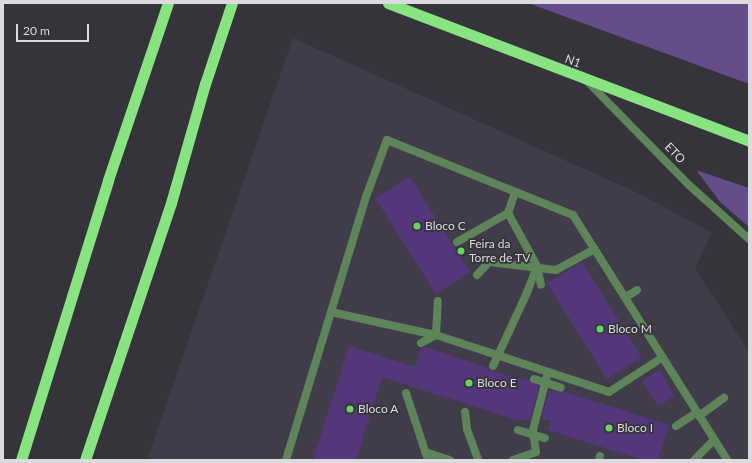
<!DOCTYPE html>
<html>
<head>
<meta charset="utf-8">
<style>
	body { margin:0 }
	#map { position:relative; width:752px; height:463px; overflow:hidden; background:#36343b; font-family:Lato,sans-serif }
	div>[style] { position:absolute }
	.built>* { inset:0; background:#403c49 }
	.green>* { inset:0; background:#654d8a }
	.building>* { inset:0; background:#53377a }
	.pedestrian>* { height:8px; margin:-4px; padding:0 4px; transform-origin:4px; border-radius:4px; background:#5e855a }
	.tertiary>* { height:8px; margin:-4px; padding:0 4px; transform-origin:4px; border-radius:4px; background:#5e855a }
	.trunk>* { height:11px; margin:-5.5px; padding:0 5.5px; transform-origin:5.5px; border-radius:5.5px; background:#88e381 }
	.dots>* { width:11px; height:11px; translate:-50% -50%; box-sizing:border-box; border:2px solid #36343b; border-radius:50% }
	span { translate:-50% -50%; white-space:nowrap; text-align:center; line-height:1.15; -webkit-text-stroke:3.5px #36343b; paint-order:stroke }
	.street-label { font-size:12px; color:#dcdadf }
	.poi-label { font-size:12px; color:#dcdadf }
	.left { translate:0 -50%; text-align:left }
	.frame { position:absolute; inset:0; border:4px solid #dcdadf; pointer-events:none }
	.scale { position:absolute; left:16px; top:24px; width:73px; height:18px; box-sizing:border-box; border:2px solid #dcdadf; border-top:0; padding-left:5px; font-size:12px; line-height:14px; white-space:nowrap; color:#dcdadf; -webkit-text-stroke:3px #36343b; paint-order:stroke }
</style>
</head>
<body>
<div id="map">
	<div class="built">
		<i style="clip-path:polygon(293px 38px,640px 194px,712px 233px,695px 268px,749px 352px,749px 460px,147px 460px)"></i>
	</div>
	<div class="green">
		<i style="clip-path:polygon(528px 3px,749px 3px,749px 84px)"></i>
		<i style="clip-path:polygon(696px 170px,749px 188px,749px 227px,721px 203px)"></i>
	</div>
	<div class="building">
		<i style="clip-path:polygon(410px 177px,470px 272px,436px 294px,375px 198px)"></i>
		<i style="clip-path:polygon(582px 262px,642px 357px,607px 379px,547px 283px)"></i>
		<i style="clip-path:polygon(349px 346px,415px 367px,421px 348px,424px 347px,488px 368px,491px 371px,529px 381px,539px 386px,530px 420px,517px 420px,382px 377px,356px 460px,313px 460px)"></i>
		<i style="clip-path:polygon(659px 370px,675px 396px,658px 406px,642px 381px)"></i>
		<i style="clip-path:polygon(549px 390px,565px 392px,669px 425px,658px 460px,643px 460px,548px 430px,551px 420px,541px 420px)"></i>
	</div>
	<div class="pedestrian">
		<i style="left:508px;top:213px;width:60px;rotate:61.3deg"></i>
		<i style="left:537px;top:266px;width:19px;rotate:78deg"></i>
		<i style="left:457px;top:242px;width:59px;rotate:-29.6deg"></i>
		<i style="left:508px;top:213px;width:21px;rotate:-71deg"></i>
		<i style="left:477px;top:275px;width:18px;rotate:-47deg"></i>
		<i style="left:489px;top:262px;width:67px;rotate:6.8deg"></i>
		<i style="left:556px;top:270px;width:44px;rotate:-28.3deg"></i>
		<i style="left:626px;top:297px;width:13px;rotate:-32deg"></i>
		<i style="left:331px;top:312px;width:107px;rotate:12.4deg"></i>
		<i style="left:436px;top:335px;width:182px;rotate:18.2deg"></i>
		<i style="left:609px;top:392px;width:64px;rotate:-32.9deg"></i>
		<i style="left:421px;top:343px;width:17px;rotate:-28deg"></i>
		<i style="left:436px;top:335px;width:34px;rotate:-87deg"></i>
		<i style="left:493px;top:366px;width:78px;rotate:-65.1deg"></i>
		<i style="left:526px;top:295px;width:31px;rotate:-69deg"></i>
		<i style="left:534px;top:379px;width:28px;rotate:18deg"></i>
		<i style="left:406px;top:393px;width:71px;rotate:71.8deg"></i>
		<i style="left:465px;top:412px;width:17px;rotate:83deg"></i>
		<i style="left:467px;top:429px;width:33px;rotate:70deg"></i>
		<i style="left:699px;top:416px;width:31px;rotate:-36deg"></i>
		<i style="left:676px;top:426px;width:24px;rotate:-33deg"></i>
		<i style="left:518px;top:430px;width:28px;rotate:17deg"></i>
		<i style="left:425px;top:452px;width:26px;rotate:18deg"></i>
		<i style="left:286px;top:460px;width:275px;rotate:-73.1deg"></i>
		<i style="left:366px;top:197px;width:61px;rotate:-69.8deg"></i>
		<i style="left:387px;top:140px;width:201px;rotate:22deg"></i>
		<i style="left:573px;top:215px;width:289px;rotate:57.8deg"></i>
		<i style="left:513px;top:460px;width:24px;rotate:-19deg"></i>
		<i style="left:536px;top:452px;width:22px;rotate:-98deg"></i>
		<i style="left:533px;top:430px;width:60px;rotate:-75.5deg"></i>
		<i style="left:599px;top:460px;width:4px;rotate:-76deg"></i>
		<i style="left:694px;top:460px;width:28px;rotate:-45deg"></i>
	</div>
	<div class="tertiary">
		<i style="left:587px;top:81px;width:146px;rotate:45.6deg"></i>
		<i style="left:689px;top:185px;width:81px;rotate:42deg"></i>
	</div>
	<div class="trunk">
		<i style="left:388px;top:3px;width:386px;rotate:20.9deg"></i>
		<i style="left:21px;top:460px;width:293px;rotate:-72.7deg"></i>
		<i style="left:108px;top:180px;width:187px;rotate:-71.3deg"></i>
		<i style="left:85px;top:460px;width:271px;rotate:-71.5deg"></i>
		<i style="left:171px;top:203px;width:124px;rotate:-74.1deg"></i>
		<i style="left:205px;top:84px;width:85px;rotate:-71.6deg"></i>
	</div>
	<div class="dots">
		<i style="left:417px;top:226px;background:#6ad363"></i>
		<i style="left:461px;top:251px;background:#6ad363"></i>
		<i style="left:600px;top:329px;background:#6ad363"></i>
		<i style="left:469px;top:383px;background:#6ad363"></i>
		<i style="left:350px;top:409px;background:#6ad363"></i>
		<i style="left:609px;top:428px;background:#6ad363"></i>
	</div>
	<div class="street-label">
		<span style="left:573px;top:61px;rotate:21deg">N1</span>
		<span style="left:675px;top:153px;rotate:46deg">ETO</span>
	</div>
	<div class="poi-label">
		<span class="left" style="left:425px;top:226px">Bloco C</span>
		<span class="left" style="left:469px;top:251px">Feira da<br>Torre de TV</span>
		<span class="left" style="left:608px;top:329px">Bloco M</span>
		<span class="left" style="left:477px;top:383px">Bloco E</span>
		<span class="left" style="left:358px;top:409px">Bloco A</span>
		<span class="left" style="left:617px;top:428px">Bloco I</span>
	</div>
	<div class="frame"></div>
	<div class="scale">20 m</div>
</div>
</body>
</html>
